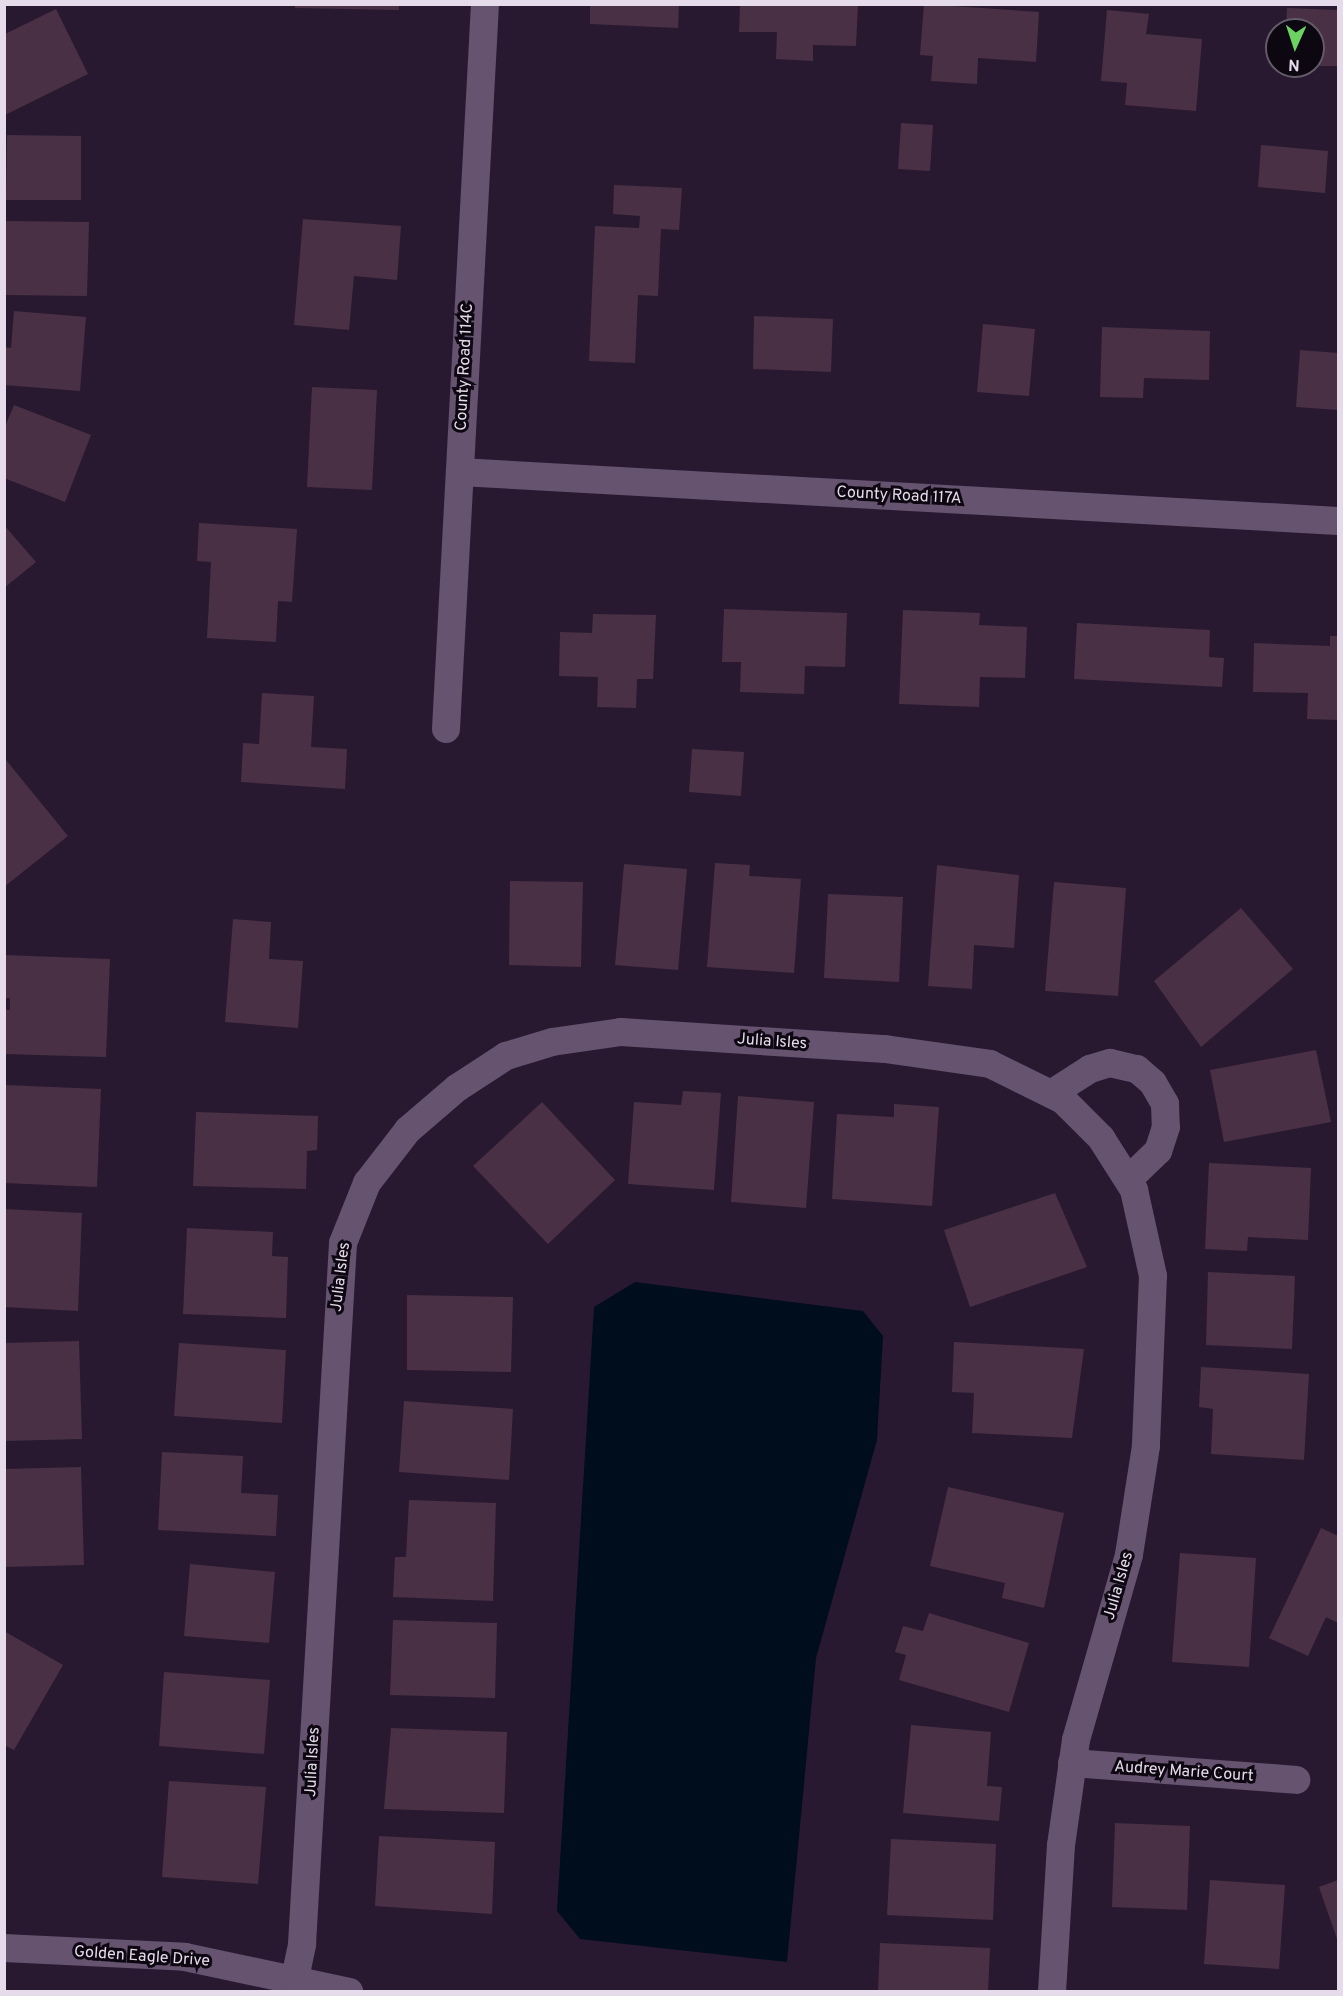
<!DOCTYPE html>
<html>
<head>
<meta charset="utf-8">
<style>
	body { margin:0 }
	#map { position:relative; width:1343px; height:1996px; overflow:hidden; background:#281931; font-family:Overpass,sans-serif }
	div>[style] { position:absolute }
	.water>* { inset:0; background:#000d1d }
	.building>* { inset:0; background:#493044 }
	.street>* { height:28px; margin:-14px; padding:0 14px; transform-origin:14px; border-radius:14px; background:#65536f }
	span { translate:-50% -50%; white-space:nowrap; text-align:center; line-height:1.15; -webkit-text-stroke:6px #0d0711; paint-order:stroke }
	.street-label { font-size:16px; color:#e5dbeb }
	.frame { position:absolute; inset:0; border:6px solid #e5dbeb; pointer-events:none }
	.north { position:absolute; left:1265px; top:18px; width:60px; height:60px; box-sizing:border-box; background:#0d0711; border:2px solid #635c68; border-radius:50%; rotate:183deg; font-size:16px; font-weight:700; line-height:24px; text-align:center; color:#e5dbeb }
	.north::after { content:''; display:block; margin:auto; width:21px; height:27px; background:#6cd362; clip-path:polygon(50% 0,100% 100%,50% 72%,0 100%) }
</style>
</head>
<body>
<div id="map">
	<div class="water">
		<i style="clip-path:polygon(635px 1282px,863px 1311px,883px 1336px,877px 1440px,816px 1658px,787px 1962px,580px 1939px,557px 1911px,594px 1307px)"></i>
	</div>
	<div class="building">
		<i style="clip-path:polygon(295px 4px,399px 4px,399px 10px,295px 8px)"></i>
		<i style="clip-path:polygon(590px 4px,679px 4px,678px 28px,590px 24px)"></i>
		<i style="clip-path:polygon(740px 4px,858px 4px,856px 46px,813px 45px,813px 61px,776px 59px,777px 32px,739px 32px)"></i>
		<i style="clip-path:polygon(924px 4px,1039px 12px,1036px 62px,978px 58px,977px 84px,931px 81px,933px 56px,920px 55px)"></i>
		<i style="clip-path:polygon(1287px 8px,1338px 10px,1338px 66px,1313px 66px,1313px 30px,1286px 30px)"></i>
		<i style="clip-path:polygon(56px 9px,88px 74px,5px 115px,5px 34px)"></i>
		<i style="clip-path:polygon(1107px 10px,1149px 14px,1146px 34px,1202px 39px,1196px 111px,1125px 105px,1127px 83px,1101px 81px)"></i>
		<i style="clip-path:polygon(901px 123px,933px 125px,930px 171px,898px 169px)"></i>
		<i style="clip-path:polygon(7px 135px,81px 136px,81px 200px,6px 200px)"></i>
		<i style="clip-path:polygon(1261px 145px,1328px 151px,1325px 193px,1258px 187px)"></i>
		<i style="clip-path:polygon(614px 185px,682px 188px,679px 230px,661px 229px,658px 296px,638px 295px,635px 363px,589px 361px,595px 226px,639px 228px,640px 216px,613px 214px)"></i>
		<i style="clip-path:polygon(303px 219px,401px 226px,397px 280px,354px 276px,349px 330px,294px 325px)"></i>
		<i style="clip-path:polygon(4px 221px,89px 222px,87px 296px,5px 295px)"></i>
		<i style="clip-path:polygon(14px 311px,86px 317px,80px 391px,4px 385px,4px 347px,11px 348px)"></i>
		<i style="clip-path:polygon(754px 316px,833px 319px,831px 372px,753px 369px)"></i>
		<i style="clip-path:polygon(983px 324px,1035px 329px,1029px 396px,977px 392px)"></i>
		<i style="clip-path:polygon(1102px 327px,1210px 331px,1209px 380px,1144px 378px,1143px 398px,1100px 397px)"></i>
		<i style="clip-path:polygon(1300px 350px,1338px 353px,1338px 410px,1296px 407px)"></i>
		<i style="clip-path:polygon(312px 387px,377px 390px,372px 490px,307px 487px)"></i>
		<i style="clip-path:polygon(14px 405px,91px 435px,65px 502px,4px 478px,4px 429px)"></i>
		<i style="clip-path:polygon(199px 523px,297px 529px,292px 602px,278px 601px,276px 642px,207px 638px,211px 562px,197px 561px)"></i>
		<i style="clip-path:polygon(4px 525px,36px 562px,4px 588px)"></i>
		<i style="clip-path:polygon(724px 609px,847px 613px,845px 667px,805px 666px,804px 694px,740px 692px,741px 662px,722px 662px)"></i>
		<i style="clip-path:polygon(903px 610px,980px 613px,979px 625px,1027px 627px,1025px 678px,980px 677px,979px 707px,899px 704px)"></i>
		<i style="clip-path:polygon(593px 614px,656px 615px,653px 679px,637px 679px,636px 708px,597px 707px,598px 677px,559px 676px,560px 632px,592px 633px)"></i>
		<i style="clip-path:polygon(1077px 623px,1210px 630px,1209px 657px,1224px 658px,1222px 687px,1074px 679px)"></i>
		<i style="clip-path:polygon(1330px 636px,1338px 636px,1338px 720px,1307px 719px,1308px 693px,1253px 692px,1254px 643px,1330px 646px)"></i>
		<i style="clip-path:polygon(262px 693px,314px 696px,311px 747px,347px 749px,345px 789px,241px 782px,243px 743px,259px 744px)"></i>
		<i style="clip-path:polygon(692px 749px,744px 752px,741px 796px,689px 792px)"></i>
		<i style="clip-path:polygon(6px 760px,68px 836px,4px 887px,4px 761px)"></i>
		<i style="clip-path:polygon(715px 863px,750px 865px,749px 876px,801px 879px,794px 973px,707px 967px)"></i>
		<i style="clip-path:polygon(624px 864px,687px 869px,678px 970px,615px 965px)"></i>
		<i style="clip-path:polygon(937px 865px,1019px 875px,1014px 948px,974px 945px,972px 989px,928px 986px)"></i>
		<i style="clip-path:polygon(510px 881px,583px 882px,581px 967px,509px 965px)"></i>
		<i style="clip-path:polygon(1054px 882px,1126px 888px,1118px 996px,1045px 991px)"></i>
		<i style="clip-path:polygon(828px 894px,903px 897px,899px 982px,824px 978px)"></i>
		<i style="clip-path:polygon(1241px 908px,1293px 969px,1201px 1047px,1154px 981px)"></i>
		<i style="clip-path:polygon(233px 919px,271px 922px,269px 959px,303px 961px,298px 1028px,225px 1022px)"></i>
		<i style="clip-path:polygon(4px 955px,110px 959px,106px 1057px,4px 1054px,4px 1010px,10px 1010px,10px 998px,4px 998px)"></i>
		<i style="clip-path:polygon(1316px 1050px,1331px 1122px,1224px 1142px,1210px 1070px)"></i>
		<i style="clip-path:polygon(4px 1085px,101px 1089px,97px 1187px,4px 1183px)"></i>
		<i style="clip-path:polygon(683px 1091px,721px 1093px,714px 1190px,628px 1184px,634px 1102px,681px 1105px)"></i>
		<i style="clip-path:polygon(738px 1096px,814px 1102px,806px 1208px,731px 1202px)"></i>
		<i style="clip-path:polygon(542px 1102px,615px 1180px,548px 1244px,473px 1166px)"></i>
		<i style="clip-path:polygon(894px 1104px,939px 1107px,932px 1206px,832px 1199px,837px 1114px,894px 1117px)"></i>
		<i style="clip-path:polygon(196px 1112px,318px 1116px,317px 1150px,307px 1151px,306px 1189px,193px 1186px)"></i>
		<i style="clip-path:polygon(1209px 1163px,1311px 1168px,1308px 1240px,1248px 1237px,1247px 1251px,1205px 1249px)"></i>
		<i style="clip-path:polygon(1055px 1193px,1087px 1267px,970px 1307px,944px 1230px)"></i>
		<i style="clip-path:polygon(4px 1209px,82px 1213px,78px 1311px,4px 1307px)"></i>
		<i style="clip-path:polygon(187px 1228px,273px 1232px,272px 1256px,288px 1257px,286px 1318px,183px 1314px)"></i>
		<i style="clip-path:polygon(1208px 1272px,1295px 1276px,1292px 1349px,1206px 1345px)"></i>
		<i style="clip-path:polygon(407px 1295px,513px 1297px,511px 1372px,407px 1370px)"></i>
		<i style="clip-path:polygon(79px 1341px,82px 1439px,4px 1441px,4px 1343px)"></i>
		<i style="clip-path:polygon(954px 1342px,1084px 1349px,1072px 1438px,972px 1433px,974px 1393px,952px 1392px)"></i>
		<i style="clip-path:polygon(179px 1343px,286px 1350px,282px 1423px,174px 1416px)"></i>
		<i style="clip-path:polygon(1201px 1367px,1309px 1374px,1304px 1460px,1211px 1454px,1213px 1409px,1199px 1407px)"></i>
		<i style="clip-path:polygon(404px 1401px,513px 1409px,509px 1480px,399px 1472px)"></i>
		<i style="clip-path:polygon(162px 1452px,243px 1456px,241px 1493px,278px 1495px,276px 1536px,158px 1530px)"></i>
		<i style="clip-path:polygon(81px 1467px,84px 1565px,4px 1567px,4px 1469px)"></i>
		<i style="clip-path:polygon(948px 1487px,1064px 1513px,1044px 1608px,1002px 1598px,1005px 1583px,930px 1566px)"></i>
		<i style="clip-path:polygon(409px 1500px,496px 1503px,493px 1601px,393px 1597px,395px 1557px,406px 1557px)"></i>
		<i style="clip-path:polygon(1321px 1528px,1338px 1536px,1338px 1623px,1326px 1617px,1308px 1656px,1269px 1638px)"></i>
		<i style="clip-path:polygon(1180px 1553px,1256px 1558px,1249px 1667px,1172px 1662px)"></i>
		<i style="clip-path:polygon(190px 1564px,275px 1572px,269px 1643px,184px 1636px)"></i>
		<i style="clip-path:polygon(929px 1613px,1029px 1643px,1009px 1712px,899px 1680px,906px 1655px,895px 1652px,903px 1626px,923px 1631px)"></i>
		<i style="clip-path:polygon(393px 1620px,497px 1623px,495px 1698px,390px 1695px)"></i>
		<i style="clip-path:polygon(4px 1631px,63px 1665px,14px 1750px,4px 1745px)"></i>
		<i style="clip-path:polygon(164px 1672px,270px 1680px,264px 1754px,159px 1746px)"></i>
		<i style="clip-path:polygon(911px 1725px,991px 1732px,987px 1786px,1002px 1787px,999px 1821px,903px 1813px)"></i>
		<i style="clip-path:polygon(391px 1728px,507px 1732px,504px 1813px,384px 1809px)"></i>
		<i style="clip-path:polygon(169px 1781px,266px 1787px,258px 1884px,162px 1877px)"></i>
		<i style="clip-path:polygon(1115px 1823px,1190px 1826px,1187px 1910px,1112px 1907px)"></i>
		<i style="clip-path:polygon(379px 1836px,495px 1842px,492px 1914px,375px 1906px)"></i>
		<i style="clip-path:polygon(891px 1839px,996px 1844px,993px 1920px,887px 1915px)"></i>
		<i style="clip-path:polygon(1210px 1880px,1285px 1885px,1279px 1969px,1204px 1964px)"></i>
		<i style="clip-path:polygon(1338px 1880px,1338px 1942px,1319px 1887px)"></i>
		<i style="clip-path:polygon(880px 1943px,990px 1948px,988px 1992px,878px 1992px)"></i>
	</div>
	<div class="street">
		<i style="left:460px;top:472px;width:879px;rotate:3.19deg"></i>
		<i style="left:446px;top:729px;width:726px;rotate:-86.92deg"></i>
		<i style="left:1054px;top:1092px;width:43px;rotate:-32.6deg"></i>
		<i style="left:1090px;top:1069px;width:21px;rotate:-17deg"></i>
		<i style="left:1110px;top:1063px;width:28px;rotate:13deg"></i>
		<i style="left:1137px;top:1069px;width:21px;rotate:41deg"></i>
		<i style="left:1153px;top:1083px;width:24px;rotate:60deg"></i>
		<i style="left:1165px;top:1104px;width:23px;rotate:88deg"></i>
		<i style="left:1166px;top:1127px;width:25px;rotate:108deg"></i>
		<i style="left:1158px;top:1151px;width:40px;rotate:136deg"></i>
		<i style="left:1072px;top:1763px;width:225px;rotate:4.3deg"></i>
		<i style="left:4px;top:1948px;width:181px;rotate:2.8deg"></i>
		<i style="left:185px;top:1957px;width:168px;rotate:12deg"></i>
		<i style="left:295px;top:1978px;width:35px;rotate:-78deg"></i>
		<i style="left:302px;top:1944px;width:702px;rotate:-86.65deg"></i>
		<i style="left:343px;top:1243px;width:65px;rotate:-68.2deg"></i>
		<i style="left:367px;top:1183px;width:67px;rotate:-52.3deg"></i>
		<i style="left:408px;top:1130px;width:65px;rotate:-40.6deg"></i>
		<i style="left:457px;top:1088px;width:59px;rotate:-33.1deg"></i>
		<i style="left:506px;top:1056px;width:48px;rotate:-16.9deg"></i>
		<i style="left:552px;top:1042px;width:70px;rotate:-8.2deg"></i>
		<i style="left:621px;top:1032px;width:265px;rotate:3.7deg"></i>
		<i style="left:885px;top:1049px;width:106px;rotate:8.1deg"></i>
		<i style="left:990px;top:1064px;width:81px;rotate:26.3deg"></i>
		<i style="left:1063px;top:1100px;width:54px;rotate:45deg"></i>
		<i style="left:1101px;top:1138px;width:62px;rotate:57.6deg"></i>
		<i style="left:1134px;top:1190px;width:88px;rotate:77.5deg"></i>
		<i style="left:1153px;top:1276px;width:170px;rotate:92.4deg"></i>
		<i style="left:1146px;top:1446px;width:110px;rotate:98.9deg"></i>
		<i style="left:1129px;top:1555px;width:192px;rotate:106deg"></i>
		<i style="left:1076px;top:1740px;width:106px;rotate:98.1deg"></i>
		<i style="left:1061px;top:1845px;width:147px;rotate:93.5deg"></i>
	</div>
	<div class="street-label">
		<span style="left:465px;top:367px;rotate:-87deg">County Road 114C</span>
		<span style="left:899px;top:496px;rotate:3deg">County Road 117A</span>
		<span style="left:772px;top:1042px;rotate:4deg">Julia Isles</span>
		<span style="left:341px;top:1277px;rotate:-83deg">Julia Isles</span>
		<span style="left:1119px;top:1586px;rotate:-74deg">Julia Isles</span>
		<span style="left:313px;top:1762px;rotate:-87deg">Julia Isles</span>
		<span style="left:1184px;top:1772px;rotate:4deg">Audrey Marie Court</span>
		<span style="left:142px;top:1957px;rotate:4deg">Golden Eagle Drive</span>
	</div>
	<div class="frame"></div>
	<div class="north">N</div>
</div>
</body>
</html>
